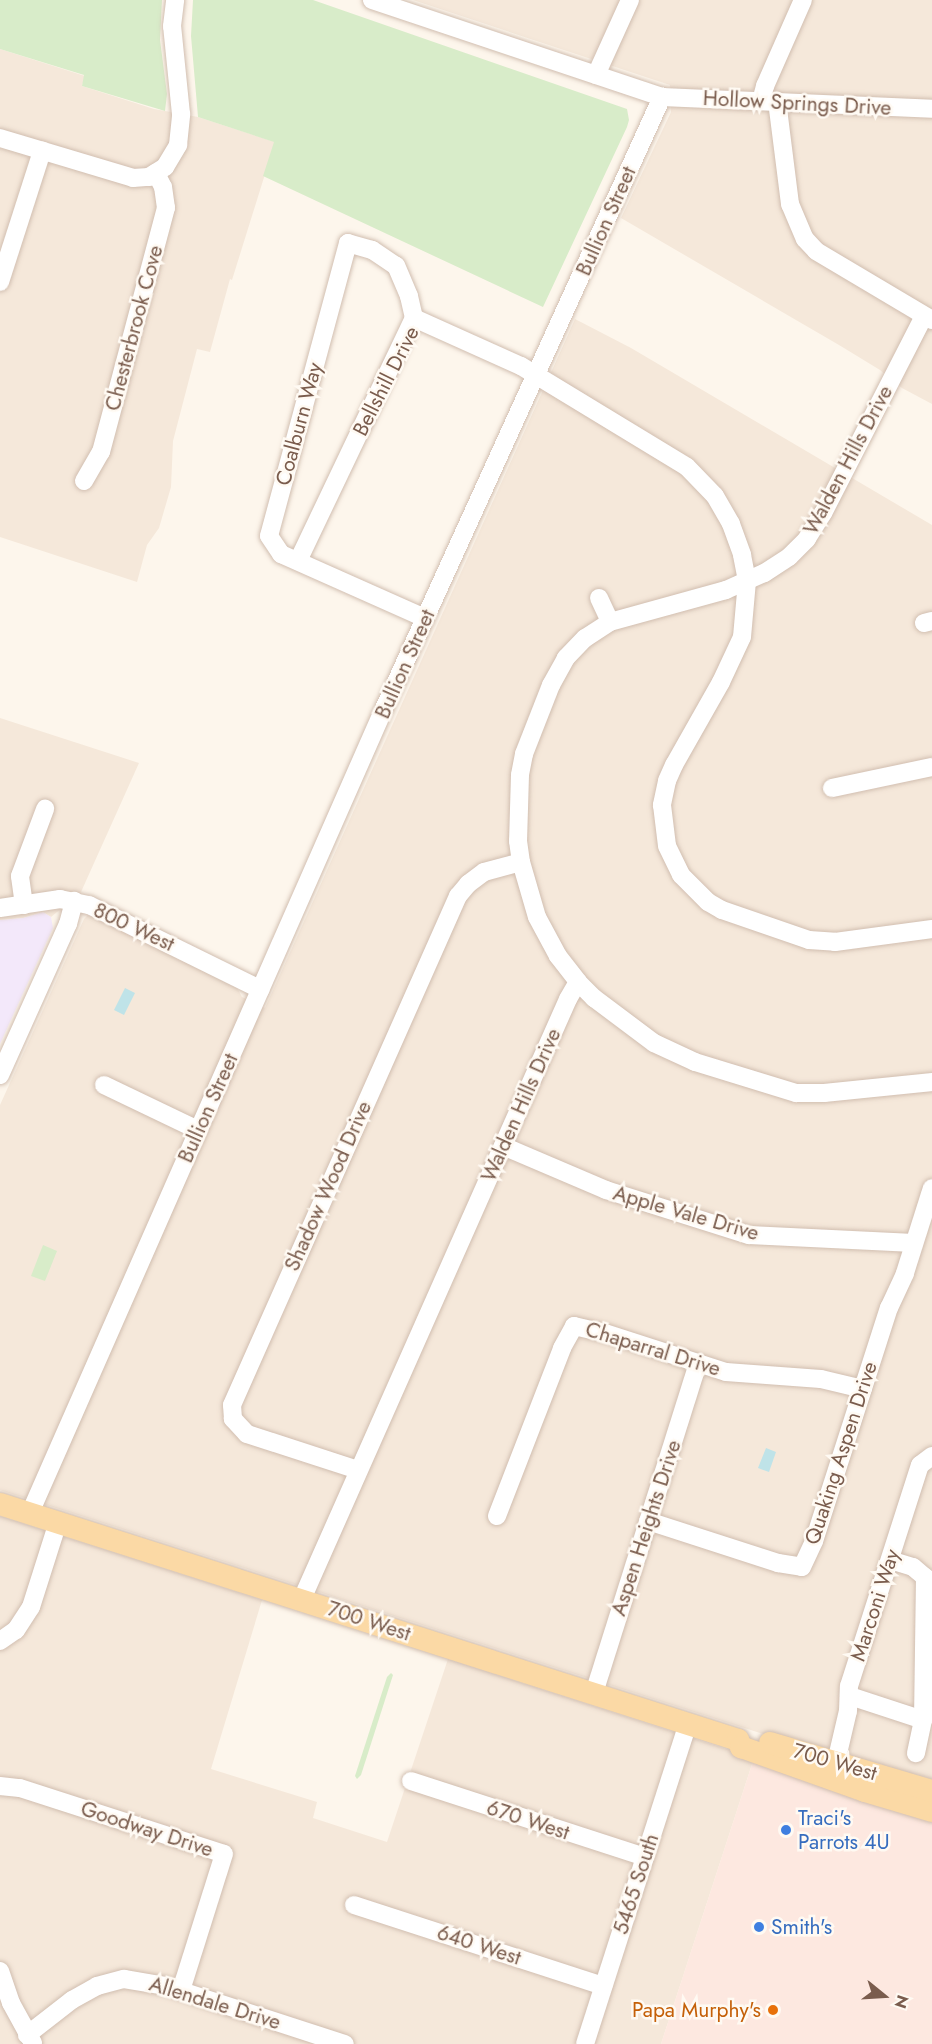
<!DOCTYPE html>
<html>
<head>
<meta charset="utf-8">
<style>
	body { margin:0 }
	#map { position:relative; width:932px; height:2044px; overflow:hidden; background:#fdf6ec; font-family:Jost,sans-serif }
	div>[style] { position:absolute }
	.residential>* { inset:0; background:#f5e8da }
	.commercial>* { inset:0; background:#fde8e0 }
	.education>* { inset:0; background:#f3e8fa }
	.green>* { inset:0; background:#d8ecc9 }
	.water>* { inset:0; background:#bfe3e8 }
	.roads { filter:drop-shadow(0 0 2px #d1beb0) drop-shadow(0 0 2px #d1beb0) }
	.minor>* { height:18px; margin:-9px; padding:0 9px; transform-origin:9px; border-radius:9px; background:#fff }
	.major>* { height:22px; margin:-11px; padding:0 11px; transform-origin:11px; border-radius:11px; background:#fbd9a5 }
	.dots>* { width:16px; height:16px; translate:-50% -50%; box-sizing:border-box; border:3px solid #fffaf3; border-radius:50% }
	span { translate:-50% -50%; white-space:nowrap; text-align:center; line-height:1.15; -webkit-text-stroke:5px #fffaf3; paint-order:stroke }
	.street-label { font-size:21px; color:#7a5c4d }
	.shop-label { font-size:21px; color:#366cbe }
	.left { translate:0 -50%; text-align:left }
	.food-label { font-size:21px; color:#c56008 }
	.right { translate:-100% -50%; text-align:right }
	.north { position:absolute; left:854px; top:1966px; width:60px; height:60px; -webkit-text-stroke:4px #fffaf3; paint-order:stroke; rotate:108deg; font-size:16px; font-weight:700; line-height:24px; text-align:center; color:#7a5c4d }
	.north::after { content:''; display:block; margin:auto; width:21px; height:27px; background:#7a5c4d; clip-path:polygon(50% 0,100% 100%,50% 72%,0 100%) }
</style>
</head>
<body>
<div id="map">
	<div class="residential">
		<i style="clip-path:polygon(413px 0,932px 0,932px 404px,902px 388px,880px 370px,839px 345px,621px 218px,671px 112px,670px 85px)"></i>
		<i style="clip-path:polygon(0 49px,85px 76px,82px 86px,154px 109px,198px 117px,275px 142px,232px 280px,230px 279px,210px 352px,197px 349px,173px 441px,171px 487px,159px 528px,147px 545px,137px 582px,0 537px)"></i>
		<i style="clip-path:polygon(575px 319px,631px 348px,932px 525px,932px 1788px,0 1490px,0 1105px,84px 919px,88px 915px,236px 986px,242px 997px,265px 1008px)"></i>
		<i style="clip-path:polygon(0 718px,139px 763px,81px 892px,51px 917px,43px 912px,23px 918px,0 920px)"></i>
		<i style="clip-path:polygon(0 1516px,262px 1600px,211px 1769px,317px 1802px,313px 1818px,387px 1842px,448px 1659px,754px 1758px,661px 2044px,0 2044px)"></i>
	</div>
	<div class="commercial">
		<i style="clip-path:polygon(754px 1758px,932px 1817px,932px 2044px,661px 2044px)"></i>
	</div>
	<div class="education">
		<i style="clip-path:polygon(43px 912px,51px 917px,53px 928px,0 1044px,0 920px,23px 918px)"></i>
	</div>
	<div class="green">
		<i style="clip-path:polygon(0 0,162px 0,160px 40px,167px 94px,165px 111px,82px 86px,84px 75px,0 49px)"></i>
		<i style="clip-path:polygon(193px 0,313px 0,627px 109px,629px 120px,627px 127px,543px 307px,263px 176px,274px 142px,198px 117px,191px 36px)"></i>
		<i style="clip-path:polygon(43px 1245px,57px 1251px,45px 1281px,31px 1276px)"></i>
		<i style="clip-path:polygon(391px 1673px,393px 1675px,361px 1775px,357px 1779px,355px 1776px,387px 1677px)"></i>
	</div>
	<div class="water">
		<i style="clip-path:polygon(125px 988px,135px 993px,124px 1015px,114px 1010px)"></i>
		<i style="clip-path:polygon(766px 1448px,776px 1452px,769px 1472px,758px 1468px)"></i>
	</div>
	<div class="roads">
		<div class="minor">
			<i style="left:372px;top:0;width:306px;rotate:18.5deg"></i>
			<i style="left:662px;top:97px;width:270px;rotate:2.5deg"></i>
			<i style="left:596px;top:75px;width:82px;rotate:-65.6deg"></i>
			<i style="left:761px;top:101px;width:16px;rotate:-75deg"></i>
			<i style="left:765px;top:86px;width:94px;rotate:-66.2deg"></i>
			<i style="left:777px;top:101px;width:104px;rotate:82.8deg"></i>
			<i style="left:790px;top:204px;width:38px;rotate:67deg"></i>
			<i style="left:805px;top:239px;width:16px;rotate:47deg"></i>
			<i style="left:816px;top:251px;width:135px;rotate:30.7deg"></i>
			<i style="left:0;top:138px;width:139px;rotate:16.7deg"></i>
			<i style="left:133px;top:178px;width:16px;rotate:-4deg"></i>
			<i style="left:149px;top:177px;width:19px;rotate:-32deg"></i>
			<i style="left:165px;top:167px;width:26px;rotate:-59deg"></i>
			<i style="left:178px;top:145px;width:31px;rotate:-84deg"></i>
			<i style="left:181px;top:114px;width:88px;rotate:-95.8deg"></i>
			<i style="left:172px;top:26px;width:26px;rotate:-83deg"></i>
			<i style="left:0;top:282px;width:138px;rotate:-72.2deg"></i>
			<i style="left:924px;top:316px;width:221px;rotate:117.1deg"></i>
			<i style="left:823px;top:513px;width:31px;rotate:122deg"></i>
			<i style="left:807px;top:539px;width:25px;rotate:135deg"></i>
			<i style="left:789px;top:557px;width:30px;rotate:147deg"></i>
			<i style="left:764px;top:573px;width:42px;rotate:155.9deg"></i>
			<i style="left:726px;top:590px;width:120px;rotate:164.6deg"></i>
			<i style="left:610px;top:622px;width:30px;rotate:147deg"></i>
			<i style="left:585px;top:638px;width:28px;rotate:134deg"></i>
			<i style="left:566px;top:658px;width:31px;rotate:119deg"></i>
			<i style="left:551px;top:685px;width:74px;rotate:111.4deg"></i>
			<i style="left:524px;top:754px;width:21px;rotate:101deg"></i>
			<i style="left:520px;top:775px;width:66px;rotate:91.7deg"></i>
			<i style="left:518px;top:841px;width:21px;rotate:82deg"></i>
			<i style="left:521px;top:862px;width:57px;rotate:73.8deg"></i>
			<i style="left:537px;top:917px;width:44px;rotate:61.7deg"></i>
			<i style="left:558px;top:956px;width:33px;rotate:52deg"></i>
			<i style="left:578px;top:982px;width:23px;rotate:45deg"></i>
			<i style="left:594px;top:998px;width:75px;rotate:36.9deg"></i>
			<i style="left:654px;top:1043px;width:45px;rotate:24.9deg"></i>
			<i style="left:695px;top:1062px;width:106px;rotate:17.1deg"></i>
			<i style="left:796px;top:1093px;width:28px"></i>
			<i style="left:824px;top:1093px;width:109px;rotate:-5.8deg"></i>
			<i style="left:414px;top:318px;width:117px;rotate:24.2deg"></i>
			<i style="left:521px;top:366px;width:194px;rotate:31.3deg"></i>
			<i style="left:687px;top:467px;width:40px;rotate:46deg"></i>
			<i style="left:715px;top:496px;width:32px;rotate:60deg"></i>
			<i style="left:731px;top:524px;width:33px;rotate:70deg"></i>
			<i style="left:742px;top:555px;width:26px;rotate:79deg"></i>
			<i style="left:747px;top:581px;width:56px;rotate:95.1deg"></i>
			<i style="left:742px;top:637px;width:50px;rotate:115deg"></i>
			<i style="left:721px;top:682px;width:95px;rotate:119.5deg"></i>
			<i style="left:674px;top:765px;width:17px;rotate:114deg"></i>
			<i style="left:667px;top:781px;width:25px;rotate:102deg"></i>
			<i style="left:662px;top:805px;width:41px;rotate:83deg"></i>
			<i style="left:667px;top:846px;width:32px;rotate:64deg"></i>
			<i style="left:681px;top:875px;width:38px;rotate:45deg"></i>
			<i style="left:708px;top:902px;width:16px;rotate:30deg"></i>
			<i style="left:722px;top:910px;width:92px;rotate:19deg"></i>
			<i style="left:809px;top:940px;width:26px;rotate:4deg"></i>
			<i style="left:835px;top:942px;width:98px;rotate:-7.6deg"></i>
			<i style="left:414px;top:318px;width:23px;rotate:-103deg"></i>
			<i style="left:409px;top:296px;width:33px;rotate:-113deg"></i>
			<i style="left:396px;top:266px;width:29px;rotate:-146deg"></i>
			<i style="left:372px;top:250px;width:25px;rotate:-164deg"></i>
			<i style="left:348px;top:243px;width:303px;rotate:105.1deg"></i>
			<i style="left:269px;top:536px;width:22px;rotate:56deg"></i>
			<i style="left:281px;top:554px;width:158px;rotate:24deg"></i>
			<i style="left:84px;top:481px;width:34px;rotate:-60deg"></i>
			<i style="left:101px;top:452px;width:253px;rotate:-75.1deg"></i>
			<i style="left:166px;top:208px;width:21px;rotate:-98deg"></i>
			<i style="left:163px;top:187px;width:16px;rotate:-117deg"></i>
			<i style="left:298px;top:561px;width:269px;rotate:-64.5deg"></i>
			<i style="left:599px;top:598px;width:26px;rotate:65deg"></i>
			<i style="left:924px;top:623px;width:8px;rotate:-14deg"></i>
			<i style="left:832px;top:788px;width:102px;rotate:-11.9deg"></i>
			<i style="left:24px;top:905px;width:29px;rotate:-98deg"></i>
			<i style="left:20px;top:876px;width:72px;rotate:-69.5deg"></i>
			<i style="left:0;top:908px;width:61px;rotate:-8.5deg"></i>
			<i style="left:60px;top:899px;width:30px;rotate:12deg"></i>
			<i style="left:89px;top:905px;width:191px;rotate:26.2deg"></i>
			<i style="left:0;top:1075px;width:166px;rotate:-65.8deg"></i>
			<i style="left:68px;top:924px;width:24px;rotate:-75deg"></i>
			<i style="left:104px;top:1085px;width:104px;rotate:25.6deg"></i>
			<i style="left:503px;top:1146px;width:112px;rotate:23.1deg"></i>
			<i style="left:606px;top:1190px;width:150px;rotate:17.5deg"></i>
			<i style="left:749px;top:1235px;width:165px;rotate:2.8deg"></i>
			<i style="left:358px;top:1470px;width:117px;rotate:-162deg"></i>
			<i style="left:247px;top:1434px;width:21px;rotate:-133deg"></i>
			<i style="left:233px;top:1419px;width:14px;rotate:-94deg"></i>
			<i style="left:232px;top:1405px;width:557px;rotate:-66.06deg"></i>
			<i style="left:458px;top:896px;width:16px;rotate:-50deg"></i>
			<i style="left:468px;top:884px;width:20px;rotate:-37deg"></i>
			<i style="left:484px;top:872px;width:38px;rotate:-15deg"></i>
			<i style="left:30px;top:1513px;width:874px;rotate:-66.25deg"></i>
			<i style="left:382px;top:713px;width:677px;rotate:-65.56deg"></i>
			<i style="left:497px;top:1516px;width:180px;rotate:-68.8deg"></i>
			<i style="left:562px;top:1348px;width:25px;rotate:-61deg"></i>
			<i style="left:574px;top:1326px;width:32px;rotate:13deg"></i>
			<i style="left:605px;top:1333px;width:127px;rotate:17.9deg"></i>
			<i style="left:726px;top:1372px;width:95px;rotate:4.2deg"></i>
			<i style="left:821px;top:1379px;width:43px;rotate:13.4deg"></i>
			<i style="left:648px;top:1521px;width:137px;rotate:17.9deg"></i>
			<i style="left:778px;top:1563px;width:24px;rotate:9deg"></i>
			<i style="left:802px;top:1567px;width:29px;rotate:-65deg"></i>
			<i style="left:814px;top:1541px;width:245px;rotate:-72.2deg"></i>
			<i style="left:889px;top:1308px;width:38px;rotate:-65deg"></i>
			<i style="left:905px;top:1273px;width:89px;rotate:-72.4deg"></i>
			<i style="left:890px;top:1560px;width:24px;rotate:17deg"></i>
			<i style="left:913px;top:1567px;width:16px;rotate:40deg"></i>
			<i style="left:925px;top:1577px;width:143px;rotate:90.8deg"></i>
			<i style="left:923px;top:1720px;width:34px;rotate:102deg"></i>
			<i style="left:302px;top:1599px;width:656px;rotate:-66.09deg"></i>
			<i style="left:568px;top:999px;width:20px;rotate:-60deg"></i>
			<i style="left:0;top:1641px;width:19px;rotate:-35deg"></i>
			<i style="left:16px;top:1630px;width:27px;rotate:-57deg"></i>
			<i style="left:31px;top:1607px;width:89px;rotate:-72.4deg"></i>
			<i style="left:594px;top:1693px;width:345px;rotate:-72.5deg"></i>
			<i style="left:850px;top:1696px;width:77px;rotate:18.2deg"></i>
			<i style="left:836px;top:1762px;width:52px;rotate:-76.8deg"></i>
			<i style="left:848px;top:1711px;width:25px;rotate:-88deg"></i>
			<i style="left:849px;top:1686px;width:232px;rotate:-72.2deg"></i>
			<i style="left:920px;top:1465px;width:15px;rotate:-37deg"></i>
			<i style="left:411px;top:1781px;width:246px;rotate:18deg"></i>
			<i style="left:0;top:1786px;width:20px;rotate:6deg"></i>
			<i style="left:20px;top:1788px;width:214px;rotate:17.9deg"></i>
			<i style="left:224px;top:1854px;width:143px;rotate:107.5deg"></i>
			<i style="left:354px;top:1905px;width:262px;rotate:18deg"></i>
			<i style="left:0;top:1971px;width:34px;rotate:71deg"></i>
			<i style="left:11px;top:2003px;width:46px;rotate:61.2deg"></i>
			<i style="left:27px;top:2035px;width:57px;rotate:-37.9deg"></i>
			<i style="left:72px;top:2000px;width:29px;rotate:-29deg"></i>
			<i style="left:97px;top:1986px;width:28px;rotate:-15deg"></i>
			<i style="left:124px;top:1979px;width:43px;rotate:9.5deg"></i>
			<i style="left:166px;top:1986px;width:188px;rotate:18deg"></i>
			<i style="left:585px;top:2044px;width:336px;rotate:-72.2deg"></i>
		</div>
		<div class="major">
			<i style="left:0;top:1504px;width:775px;rotate:17.73deg"></i>
			<i style="left:738px;top:1740px;width:8px;rotate:67deg"></i>
			<i style="left:741px;top:1747px;width:132px;rotate:19.5deg"></i>
			<i style="left:865px;top:1791px;width:70px;rotate:16.6deg"></i>
			<i style="left:770px;top:1743px;width:169px;rotate:16.5deg"></i>
		</div>
	</div>
	<div class="dots">
		<i style="left:786px;top:1830px;background:#3f7fe0"></i>
		<i style="left:759px;top:1927px;background:#3f7fe0"></i>
		<i style="left:773px;top:2010px;background:#e8710a"></i>
	</div>
	<div class="street-label">
		<span style="left:797px;top:103px;rotate:3deg">Hollow Springs Drive</span>
		<span style="left:606px;top:221px;rotate:-66deg">Bullion Street</span>
		<span style="left:134px;top:328px;rotate:-75deg">Chesterbrook Cove</span>
		<span style="left:386px;top:381px;rotate:-63deg">Bellshill Drive</span>
		<span style="left:299px;top:424px;rotate:-75deg">Coalburn Way</span>
		<span style="left:848px;top:460px;rotate:-62deg">Walden Hills Drive</span>
		<span style="left:405px;top:664px;rotate:-66deg">Bullion Street</span>
		<span style="left:134px;top:927px;rotate:25deg">800 West</span>
		<span style="left:521px;top:1105px;rotate:-66deg">Walden Hills Drive</span>
		<span style="left:208px;top:1108px;rotate:-66deg">Bullion Street</span>
		<span style="left:328px;top:1186px;rotate:-66deg">Shadow Wood Drive</span>
		<span style="left:686px;top:1213px;rotate:16deg">Apple Vale Drive</span>
		<span style="left:653px;top:1349px;rotate:17deg">Chaparral Drive</span>
		<span style="left:841px;top:1453px;rotate:-72deg">Quaking Aspen Drive</span>
		<span style="left:646px;top:1528px;rotate:-72deg">Aspen Heights Drive</span>
		<span style="left:875px;top:1605px;rotate:-72deg">Marconi Way</span>
		<span style="left:369px;top:1621px;rotate:18deg">700 West</span>
		<span style="left:835px;top:1762px;rotate:16deg">700 West</span>
		<span style="left:528px;top:1820px;rotate:18deg">670 West</span>
		<span style="left:147px;top:1829px;rotate:18deg">Goodway Drive</span>
		<span style="left:636px;top:1884px;rotate:-72deg">5465 South</span>
		<span style="left:479px;top:1945px;rotate:18deg">640 West</span>
		<span style="left:215px;top:2003px;rotate:17deg">Allendale Drive</span>
	</div>
	<div class="shop-label">
		<span class="left" style="left:798px;top:1830px">Traci's<br>Parrots 4U</span>
		<span class="left" style="left:771px;top:1927px">Smith's</span>
	</div>
	<div class="food-label">
		<span class="right" style="left:761px;top:2010px">Papa Murphy's</span>
	</div>
	<div class="north">N</div>
</div>
</body>
</html>
